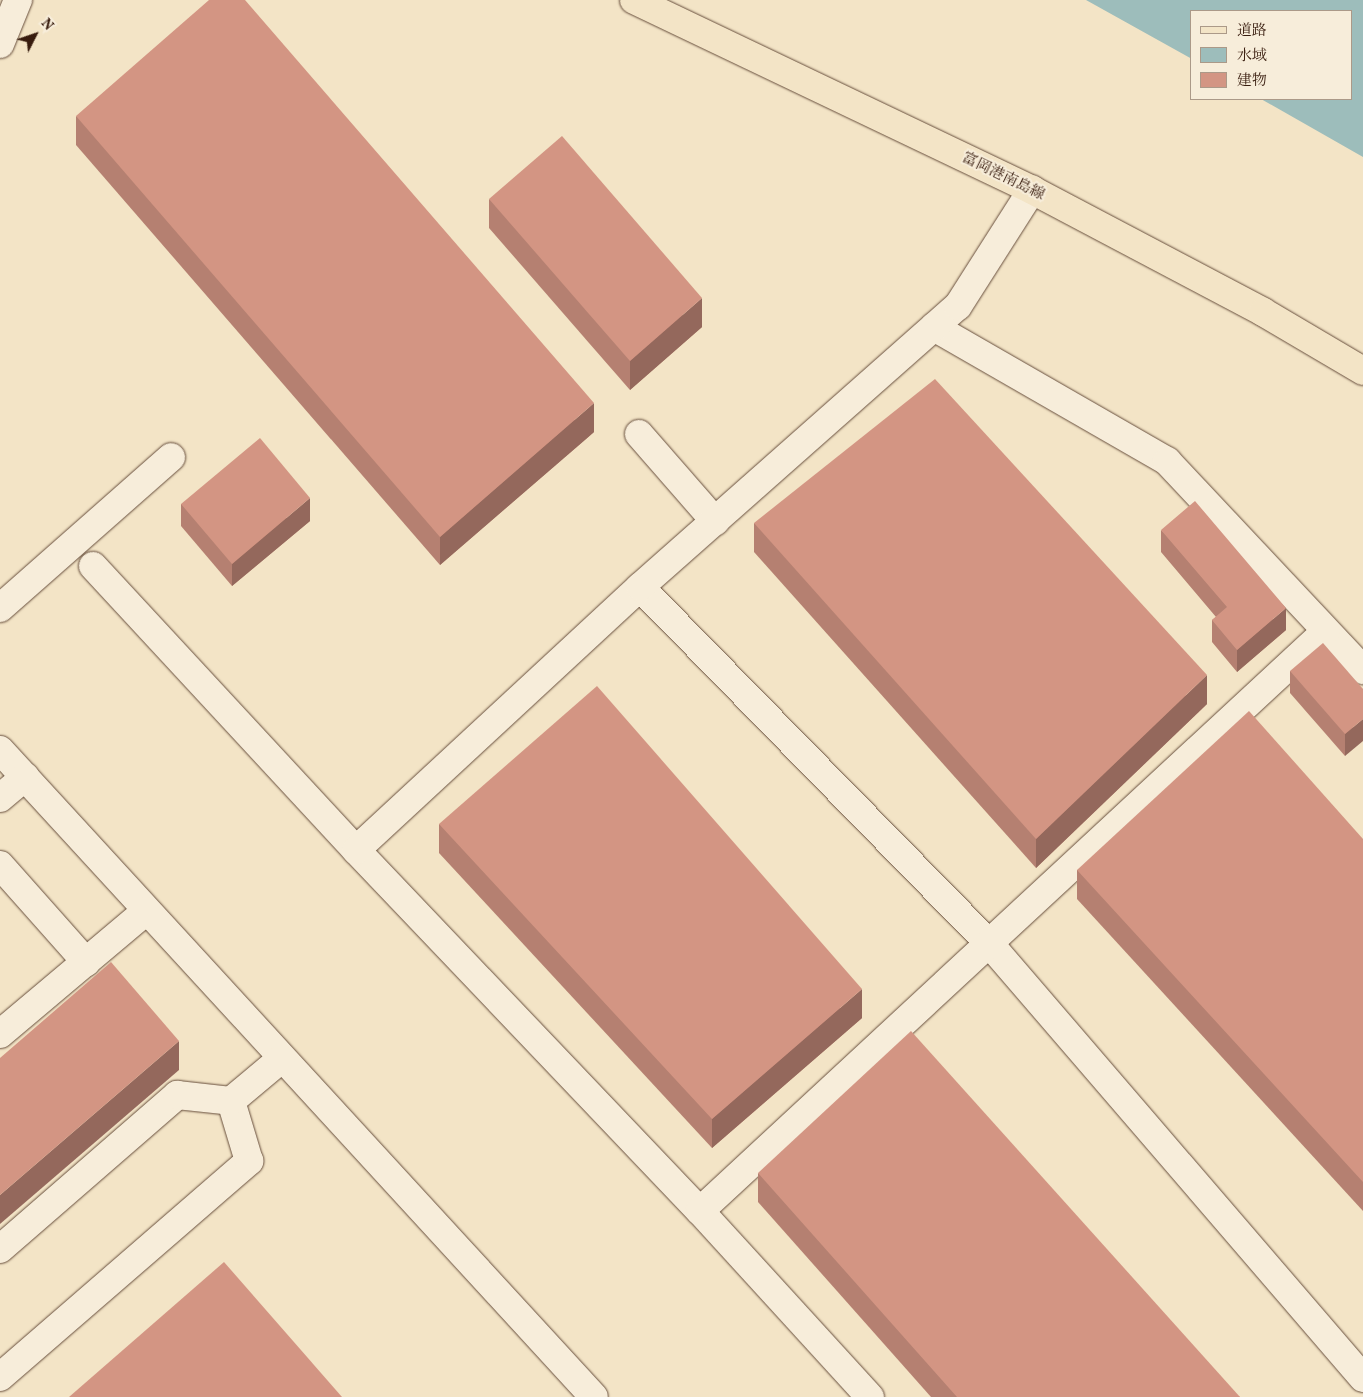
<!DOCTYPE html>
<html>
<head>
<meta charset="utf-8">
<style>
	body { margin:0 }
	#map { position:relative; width:1363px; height:1397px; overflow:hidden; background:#f3e4c6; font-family:Vollkorn,"Noto Serif JP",serif }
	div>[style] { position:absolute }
	.water>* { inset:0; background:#9dbdbb }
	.roads { filter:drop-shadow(0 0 1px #674e3c) drop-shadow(0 0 1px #674e3c) }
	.minor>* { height:28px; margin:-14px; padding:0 14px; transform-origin:14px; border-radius:14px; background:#f7edda }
	.major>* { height:28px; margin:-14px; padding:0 14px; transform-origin:14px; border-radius:14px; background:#f3e4c6 }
	.wall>* { inset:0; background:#b58071 }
	.shaded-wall>* { inset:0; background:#94685c }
	.building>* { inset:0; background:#d39583 }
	span { translate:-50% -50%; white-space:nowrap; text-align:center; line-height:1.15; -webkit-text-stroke:4px #f7edda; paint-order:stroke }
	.street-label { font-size:15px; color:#381c0e }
	.legend { position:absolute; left:1190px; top:10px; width:162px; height:90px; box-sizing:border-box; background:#f7edda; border:1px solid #ab9988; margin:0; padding:6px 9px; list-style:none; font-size:15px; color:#381c0e }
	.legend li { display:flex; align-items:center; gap:10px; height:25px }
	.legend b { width:25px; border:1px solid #ab9988 }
	.north { position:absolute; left:10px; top:10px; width:50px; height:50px; -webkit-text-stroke:4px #f7edda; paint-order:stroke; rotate:49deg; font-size:14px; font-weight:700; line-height:20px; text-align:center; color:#381c0e }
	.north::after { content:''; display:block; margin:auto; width:18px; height:22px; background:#381c0e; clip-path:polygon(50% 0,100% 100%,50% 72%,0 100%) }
</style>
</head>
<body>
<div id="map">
	<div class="water">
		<i style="clip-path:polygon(1086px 0,1363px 0,1363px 157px,1261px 99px,1352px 99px,1352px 11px,1192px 11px,1192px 59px)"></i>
	</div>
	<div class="roads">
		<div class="minor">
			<i style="left:0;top:44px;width:48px;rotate:-67.8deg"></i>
			<i style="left:934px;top:327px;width:269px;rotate:29.9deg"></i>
			<i style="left:1167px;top:461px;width:287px;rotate:46.8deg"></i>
			<i style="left:639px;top:434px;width:116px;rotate:48.9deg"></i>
			<i style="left:93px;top:566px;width:387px;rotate:47.2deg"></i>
			<i style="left:356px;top:850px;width:499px;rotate:46.4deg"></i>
			<i style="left:700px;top:1211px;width:252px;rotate:47.6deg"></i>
			<i style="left:640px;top:587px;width:497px;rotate:45.6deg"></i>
			<i style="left:988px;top:942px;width:575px;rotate:49.3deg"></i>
			<i style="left:0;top:608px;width:228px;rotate:-41.4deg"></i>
			<i style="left:0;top:750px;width:878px;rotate:47.45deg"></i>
			<i style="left:0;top:798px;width:33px;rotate:-40deg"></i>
			<i style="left:356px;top:850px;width:387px;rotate:-42.8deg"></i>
			<i style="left:640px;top:587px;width:424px;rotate:-41.5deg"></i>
			<i style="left:958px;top:306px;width:138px;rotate:-57.5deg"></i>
			<i style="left:0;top:865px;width:130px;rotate:48.4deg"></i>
			<i style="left:0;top:1034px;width:191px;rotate:-40.1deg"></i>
			<i style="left:700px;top:1211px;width:853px;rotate:-42.82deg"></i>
			<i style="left:0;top:1249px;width:235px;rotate:-41deg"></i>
			<i style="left:177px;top:1095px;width:54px;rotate:6.3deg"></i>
			<i style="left:0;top:1377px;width:330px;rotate:-40.9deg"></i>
			<i style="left:249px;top:1161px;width:63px;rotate:-106.7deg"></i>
			<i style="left:231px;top:1101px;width:65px;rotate:-40deg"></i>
		</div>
		<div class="major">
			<i style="left:634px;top:0;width:441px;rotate:25.5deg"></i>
			<i style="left:1032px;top:190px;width:261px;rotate:27.8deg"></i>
			<i style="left:1263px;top:312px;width:116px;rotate:30.5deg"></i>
		</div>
	</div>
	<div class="wall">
		<i style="clip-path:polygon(76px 116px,594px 432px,440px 565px,76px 145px)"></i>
		<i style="clip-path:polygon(489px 199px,702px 327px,630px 390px,489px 228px)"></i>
		<i style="clip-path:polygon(181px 504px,310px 521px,232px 586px,181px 526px)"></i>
		<i style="clip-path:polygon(754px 523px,1207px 704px,1036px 868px,754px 552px)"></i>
		<i style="clip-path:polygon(1161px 530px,1286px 630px,1237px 672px,1212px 642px,1212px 620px,1216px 617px,1161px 552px)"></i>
		<i style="clip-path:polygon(1290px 671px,1363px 689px,1345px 756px,1290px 693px)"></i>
		<i style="clip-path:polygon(439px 824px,862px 1018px,712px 1148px,439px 853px)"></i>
		<i style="clip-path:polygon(1363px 839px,1363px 1211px,1077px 899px,1077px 870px)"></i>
		<i style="clip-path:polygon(758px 1173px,1240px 1397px,931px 1397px,758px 1202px)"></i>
	</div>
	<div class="shaded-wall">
		<i style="clip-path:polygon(702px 298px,702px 327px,630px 390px,630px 361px)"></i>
		<i style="clip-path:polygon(594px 403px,594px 432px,440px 565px,440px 537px)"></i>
		<i style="clip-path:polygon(310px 498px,310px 521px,232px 586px,232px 564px)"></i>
		<i style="clip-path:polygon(1286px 608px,1286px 630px,1237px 672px,1237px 650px)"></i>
		<i style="clip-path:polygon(1207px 675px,1207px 704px,1036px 868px,1036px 839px)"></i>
		<i style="clip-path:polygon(1363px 719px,1363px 741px,1345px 756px,1345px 734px)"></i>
		<i style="clip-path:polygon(862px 989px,862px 1018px,712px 1148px,712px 1119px)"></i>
		<i style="clip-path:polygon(179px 1041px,179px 1070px,0 1224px,0 1195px)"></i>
	</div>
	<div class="building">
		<i style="clip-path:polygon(209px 0,245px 0,594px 403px,440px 537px,76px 116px)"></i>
		<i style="clip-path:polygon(562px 136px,702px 298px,630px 361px,489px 199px)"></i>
		<i style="clip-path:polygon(935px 379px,1207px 675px,1036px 839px,754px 523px)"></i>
		<i style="clip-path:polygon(260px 438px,310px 498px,232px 564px,181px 504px)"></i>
		<i style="clip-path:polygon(1195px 501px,1286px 608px,1237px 650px,1212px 620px,1227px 607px,1161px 530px)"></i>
		<i style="clip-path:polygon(1323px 643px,1363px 689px,1363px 719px,1345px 734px,1290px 671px)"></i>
		<i style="clip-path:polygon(597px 686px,862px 989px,712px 1119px,439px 824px)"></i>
		<i style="clip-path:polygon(1249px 711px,1363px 839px,1363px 1182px,1077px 870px)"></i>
		<i style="clip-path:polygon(111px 962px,179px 1041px,0 1195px,0 1058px)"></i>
		<i style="clip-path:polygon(911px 1031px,1240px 1397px,957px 1397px,758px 1173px)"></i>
		<i style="clip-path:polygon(224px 1262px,342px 1397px,69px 1397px)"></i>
	</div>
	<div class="street-label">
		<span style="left:1003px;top:177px;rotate:26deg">富岡港南島線</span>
	</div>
	<ul class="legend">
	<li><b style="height:6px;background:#f3e4c6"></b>道路</li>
	<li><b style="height:14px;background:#9dbdbb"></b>水域</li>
	<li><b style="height:14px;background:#d39583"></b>建物</li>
	</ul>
	<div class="north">N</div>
</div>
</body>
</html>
